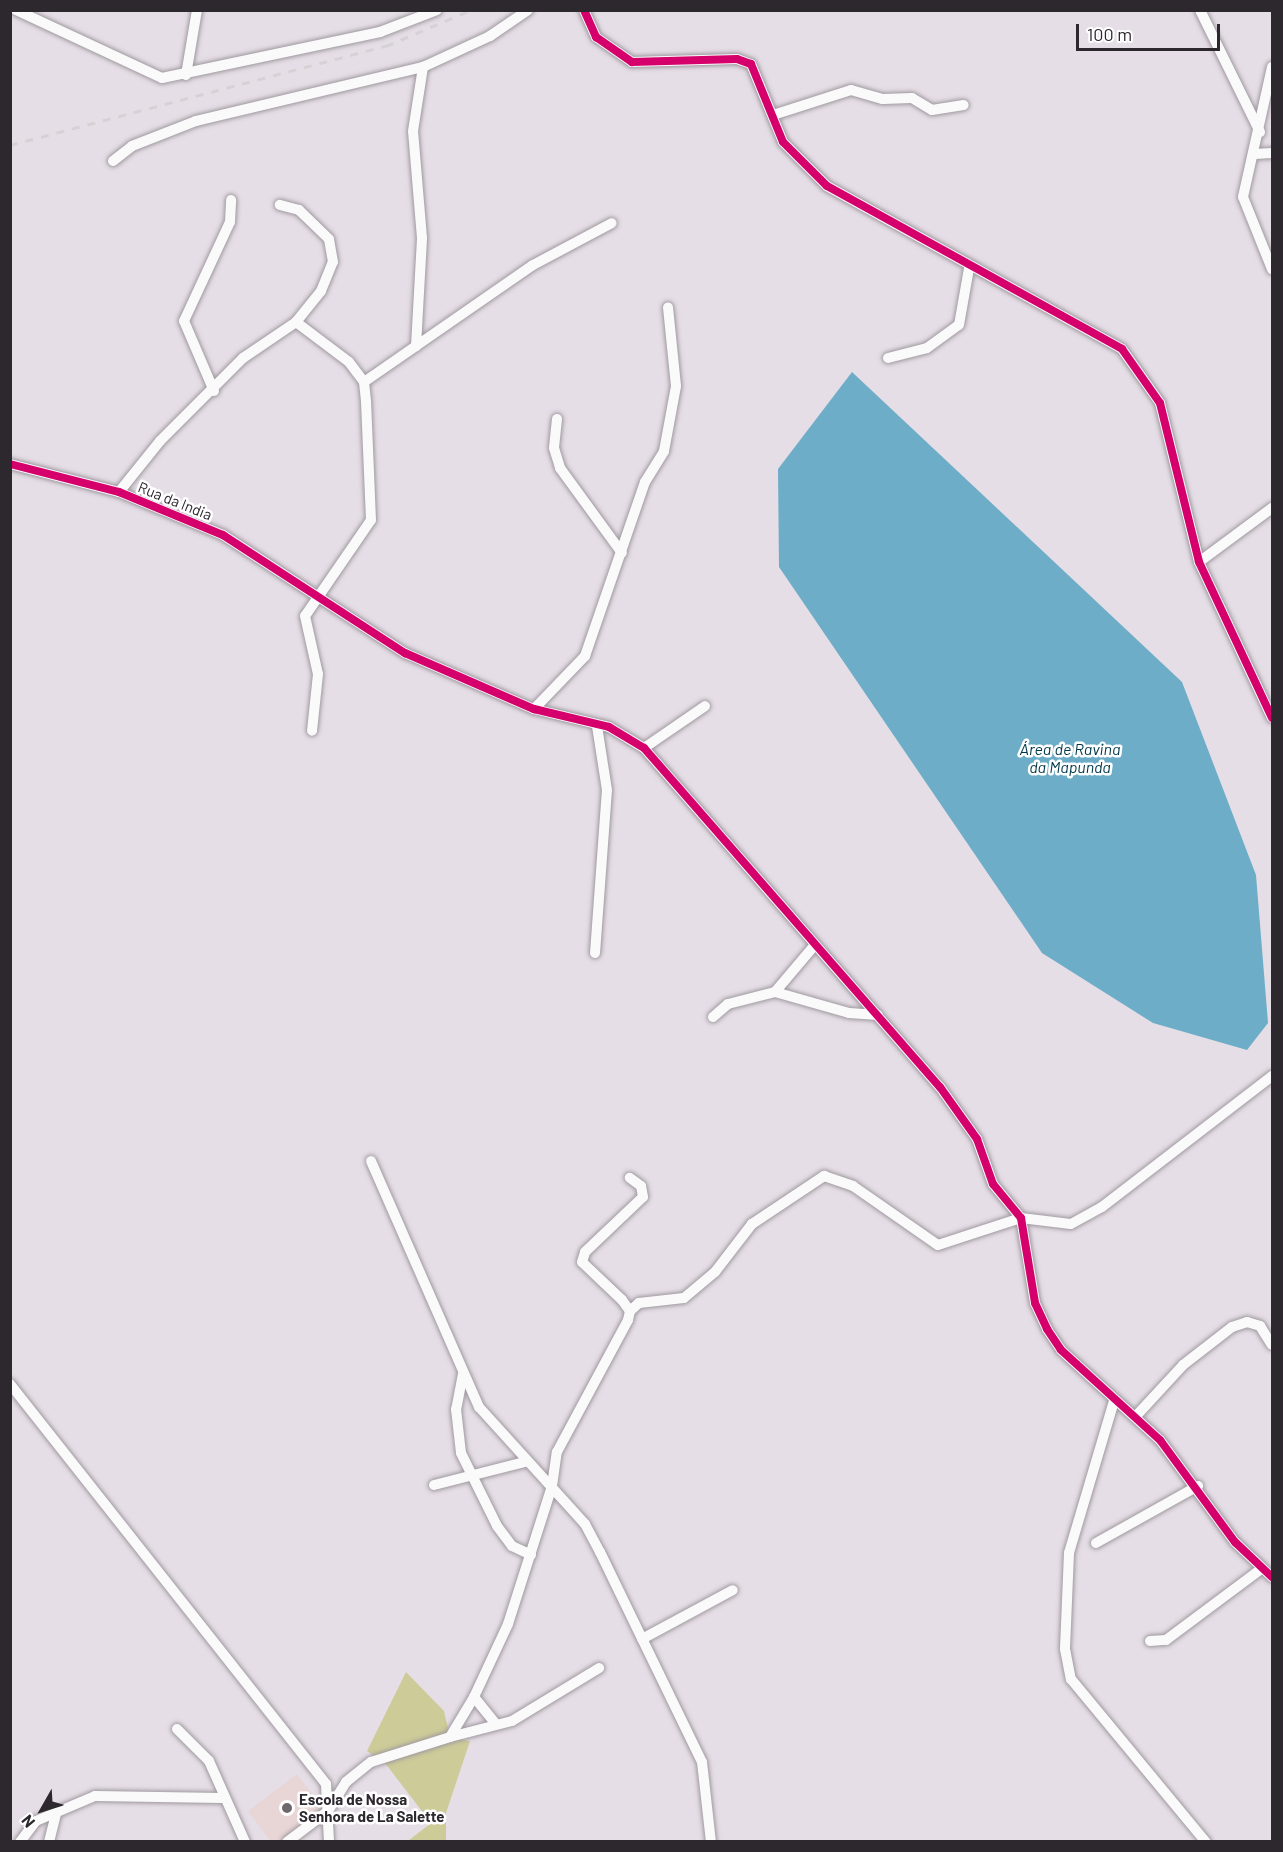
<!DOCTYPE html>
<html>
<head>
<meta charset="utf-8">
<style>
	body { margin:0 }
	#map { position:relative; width:1283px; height:1852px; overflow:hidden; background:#e6dee6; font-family:Barlow,sans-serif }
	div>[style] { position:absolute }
	.education>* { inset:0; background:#e8d6d6 }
	.green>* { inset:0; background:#cdcb98 }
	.water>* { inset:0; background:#6dadc8 }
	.roads { filter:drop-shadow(0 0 2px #9f99a0) drop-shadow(0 0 2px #9f99a0) }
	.minor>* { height:10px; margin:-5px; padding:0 5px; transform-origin:5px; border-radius:5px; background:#fbfafb }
	.rail>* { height:3px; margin-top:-1.5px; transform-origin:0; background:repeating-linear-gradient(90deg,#d5d2d5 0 8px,transparent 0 16px) }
	.cycleway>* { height:8px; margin:-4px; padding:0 4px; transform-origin:4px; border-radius:4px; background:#d6006c }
	.dots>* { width:16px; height:16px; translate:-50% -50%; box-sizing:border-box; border:3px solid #fff; border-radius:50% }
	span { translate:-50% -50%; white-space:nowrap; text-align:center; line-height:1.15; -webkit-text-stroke:5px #fff; paint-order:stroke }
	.street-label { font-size:15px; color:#2d282e }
	.poi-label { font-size:15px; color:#2d282e; font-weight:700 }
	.left { translate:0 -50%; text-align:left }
	.water-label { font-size:16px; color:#00384a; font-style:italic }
	.frame { position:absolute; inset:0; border:12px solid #2d282e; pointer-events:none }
	.north { position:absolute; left:12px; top:1780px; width:60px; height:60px; -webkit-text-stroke:4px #fff; paint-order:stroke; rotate:231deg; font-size:16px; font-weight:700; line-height:24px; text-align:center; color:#2d282e }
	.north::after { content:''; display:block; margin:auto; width:21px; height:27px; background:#2d282e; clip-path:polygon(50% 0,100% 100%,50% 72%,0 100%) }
	.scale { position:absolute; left:1076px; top:24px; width:144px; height:27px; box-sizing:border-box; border:3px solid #2d282e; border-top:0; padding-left:8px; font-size:18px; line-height:21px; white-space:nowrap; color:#2d282e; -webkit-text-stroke:4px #fff; paint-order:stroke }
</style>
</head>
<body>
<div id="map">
	<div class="education">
		<i style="clip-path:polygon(297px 1774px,325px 1811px,285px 1841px,271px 1842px,248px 1811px)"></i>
	</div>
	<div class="green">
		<i style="clip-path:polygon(406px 1672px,444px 1711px,450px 1737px,470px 1741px,446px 1813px,446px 1841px,408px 1841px,431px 1823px,385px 1763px,367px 1751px)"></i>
	</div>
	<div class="water">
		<i style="clip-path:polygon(852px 372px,1182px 682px,1256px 875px,1268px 1023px,1247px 1050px,1153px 1023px,1042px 953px,779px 567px,778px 469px)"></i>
	</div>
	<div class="roads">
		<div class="minor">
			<i style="left:16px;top:10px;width:161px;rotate:25deg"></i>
			<i style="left:162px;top:78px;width:223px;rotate:-11.9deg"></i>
			<i style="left:380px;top:32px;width:61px;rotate:-21.1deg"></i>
			<i style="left:584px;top:10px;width:30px;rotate:66deg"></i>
			<i style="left:596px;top:37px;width:44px;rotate:34.8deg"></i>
			<i style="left:632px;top:62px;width:105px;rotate:-1.6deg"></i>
			<i style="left:737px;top:59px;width:15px;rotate:20deg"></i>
			<i style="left:751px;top:64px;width:84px;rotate:67.7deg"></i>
			<i style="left:783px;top:142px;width:62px;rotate:45deg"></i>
			<i style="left:827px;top:186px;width:337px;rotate:28.9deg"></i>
			<i style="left:1122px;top:349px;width:66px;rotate:54.9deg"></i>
			<i style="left:1160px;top:403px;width:164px;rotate:76.2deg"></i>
			<i style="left:1199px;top:562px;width:172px;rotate:64.9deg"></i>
			<i style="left:1200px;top:10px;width:136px;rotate:63.8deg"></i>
			<i style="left:1272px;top:67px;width:133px;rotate:102.6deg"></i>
			<i style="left:1243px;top:197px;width:78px;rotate:68.1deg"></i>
			<i style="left:186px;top:75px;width:66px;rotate:-80.4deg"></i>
			<i style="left:773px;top:115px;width:82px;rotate:-17.8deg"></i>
			<i style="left:851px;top:90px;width:33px;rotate:16deg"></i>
			<i style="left:883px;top:99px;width:29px;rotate:-2deg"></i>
			<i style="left:912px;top:98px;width:23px;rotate:31deg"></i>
			<i style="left:932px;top:110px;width:32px;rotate:-9deg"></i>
			<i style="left:1255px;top:154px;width:17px;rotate:-3deg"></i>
			<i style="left:113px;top:161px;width:24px;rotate:-38deg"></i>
			<i style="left:132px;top:146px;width:69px;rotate:-21.3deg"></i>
			<i style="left:196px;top:121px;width:233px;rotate:-13.4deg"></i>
			<i style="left:423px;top:67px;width:74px;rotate:-24.8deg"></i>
			<i style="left:490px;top:36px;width:46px;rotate:-34.4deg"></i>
			<i style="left:296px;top:322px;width:66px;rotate:37deg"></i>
			<i style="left:349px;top:362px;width:25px;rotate:53deg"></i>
			<i style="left:364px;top:382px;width:19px;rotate:84deg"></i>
			<i style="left:366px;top:401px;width:119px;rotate:87.6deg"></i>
			<i style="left:371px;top:520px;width:116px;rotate:124.5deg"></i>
			<i style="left:305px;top:616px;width:59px;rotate:77.4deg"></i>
			<i style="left:318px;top:674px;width:57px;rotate:96deg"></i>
			<i style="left:416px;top:346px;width:142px;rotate:-34.7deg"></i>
			<i style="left:533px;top:265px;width:89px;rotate:-28deg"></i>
			<i style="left:888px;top:358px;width:40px;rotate:-14.4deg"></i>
			<i style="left:927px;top:348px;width:39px;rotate:-36deg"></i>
			<i style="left:959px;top:325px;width:58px;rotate:-80deg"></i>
			<i style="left:364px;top:382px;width:63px;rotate:-34.7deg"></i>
			<i style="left:416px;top:346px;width:108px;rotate:-86.8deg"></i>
			<i style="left:422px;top:238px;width:107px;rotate:-94.8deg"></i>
			<i style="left:413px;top:131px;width:65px;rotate:-81.1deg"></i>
			<i style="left:214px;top:391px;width:76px;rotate:-113.2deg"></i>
			<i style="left:184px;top:321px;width:109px;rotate:-65.1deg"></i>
			<i style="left:230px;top:222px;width:22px;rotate:-87deg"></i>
			<i style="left:557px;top:419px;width:29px;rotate:96deg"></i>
			<i style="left:554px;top:448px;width:21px;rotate:73deg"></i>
			<i style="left:560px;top:468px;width:105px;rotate:53.9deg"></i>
			<i style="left:10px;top:464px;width:113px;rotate:14.4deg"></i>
			<i style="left:119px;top:492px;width:113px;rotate:22.5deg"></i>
			<i style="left:223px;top:535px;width:217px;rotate:33deg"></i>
			<i style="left:405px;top:653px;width:141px;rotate:23.5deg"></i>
			<i style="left:534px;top:709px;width:77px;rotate:13.5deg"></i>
			<i style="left:609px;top:727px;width:41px;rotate:31deg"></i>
			<i style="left:644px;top:748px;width:450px;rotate:48.9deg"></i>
			<i style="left:940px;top:1087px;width:64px;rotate:54.6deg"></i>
			<i style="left:977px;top:1139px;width:48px;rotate:70.4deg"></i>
			<i style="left:993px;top:1184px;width:44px;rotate:50.5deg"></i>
			<i style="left:1021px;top:1218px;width:86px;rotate:80.6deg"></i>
			<i style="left:1035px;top:1303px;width:29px;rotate:65deg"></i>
			<i style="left:1047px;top:1329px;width:25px;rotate:56deg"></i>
			<i style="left:1061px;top:1350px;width:134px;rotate:42.3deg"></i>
			<i style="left:1160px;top:1440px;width:127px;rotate:53.7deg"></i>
			<i style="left:1235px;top:1542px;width:51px;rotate:43.4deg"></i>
			<i style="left:119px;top:492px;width:65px;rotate:-51.2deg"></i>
			<i style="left:160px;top:441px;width:117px;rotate:-45deg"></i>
			<i style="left:243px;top:358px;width:64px;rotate:-34.2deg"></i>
			<i style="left:296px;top:322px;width:40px;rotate:-51deg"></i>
			<i style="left:321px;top:291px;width:31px;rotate:-68deg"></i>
			<i style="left:333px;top:262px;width:23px;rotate:-100deg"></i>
			<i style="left:329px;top:239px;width:42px;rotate:-136deg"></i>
			<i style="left:299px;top:210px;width:20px;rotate:-165deg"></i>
			<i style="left:1199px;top:562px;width:91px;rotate:-36.5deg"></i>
			<i style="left:534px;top:709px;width:74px;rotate:-46.1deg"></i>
			<i style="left:585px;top:656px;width:184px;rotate:-71deg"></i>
			<i style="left:645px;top:482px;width:36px;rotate:-58deg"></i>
			<i style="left:664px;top:451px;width:66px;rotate:-79.5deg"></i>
			<i style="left:676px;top:386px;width:79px;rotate:-95.8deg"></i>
			<i style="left:644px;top:748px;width:74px;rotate:-34.5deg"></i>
			<i style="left:595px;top:953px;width:163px;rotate:-85.8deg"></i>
			<i style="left:607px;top:790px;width:65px;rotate:-98.9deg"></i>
			<i style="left:775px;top:992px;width:59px;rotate:-49.8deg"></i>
			<i style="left:713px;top:1017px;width:20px;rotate:-41deg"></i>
			<i style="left:728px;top:1004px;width:49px;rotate:-14.3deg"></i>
			<i style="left:775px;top:992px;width:77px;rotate:15.8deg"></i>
			<i style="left:849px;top:1013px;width:29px;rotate:4deg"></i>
			<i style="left:371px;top:1161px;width:269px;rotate:66.3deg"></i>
			<i style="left:479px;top:1407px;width:158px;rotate:47.8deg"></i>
			<i style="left:585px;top:1524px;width:32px;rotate:62deg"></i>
			<i style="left:600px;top:1552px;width:233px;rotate:64.1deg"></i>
			<i style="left:702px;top:1762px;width:81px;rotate:83.6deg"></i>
			<i style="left:630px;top:1311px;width:12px;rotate:-42deg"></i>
			<i style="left:639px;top:1303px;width:45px;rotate:-6.3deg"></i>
			<i style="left:684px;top:1298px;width:40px;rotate:-40deg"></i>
			<i style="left:715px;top:1272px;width:61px;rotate:-52.4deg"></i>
			<i style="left:752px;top:1224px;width:87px;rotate:-33.7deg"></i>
			<i style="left:824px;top:1176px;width:31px;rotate:19deg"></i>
			<i style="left:853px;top:1186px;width:103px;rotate:34.8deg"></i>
			<i style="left:938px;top:1245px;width:87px;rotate:-18deg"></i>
			<i style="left:1021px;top:1218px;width:50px;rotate:6.8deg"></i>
			<i style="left:1071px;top:1224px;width:35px;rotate:-29deg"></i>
			<i style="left:1102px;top:1207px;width:215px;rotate:-37.6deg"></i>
			<i style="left:463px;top:1374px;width:36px;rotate:101deg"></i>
			<i style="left:456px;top:1409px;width:44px;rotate:83.5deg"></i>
			<i style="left:461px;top:1453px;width:81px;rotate:63.7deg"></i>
			<i style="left:497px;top:1526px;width:25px;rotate:53deg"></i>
			<i style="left:512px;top:1546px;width:21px;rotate:25deg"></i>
			<i style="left:10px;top:1384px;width:510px;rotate:51.69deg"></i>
			<i style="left:326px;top:1784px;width:58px;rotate:87deg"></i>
			<i style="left:1114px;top:1401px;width:159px;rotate:106.5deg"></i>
			<i style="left:1069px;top:1553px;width:96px;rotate:92.4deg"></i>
			<i style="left:1065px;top:1649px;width:31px;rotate:79deg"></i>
			<i style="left:1071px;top:1679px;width:212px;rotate:50.4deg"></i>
			<i style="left:1136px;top:1416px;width:69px;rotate:-47.3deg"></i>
			<i style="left:1183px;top:1365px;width:62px;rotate:-37.8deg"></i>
			<i style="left:1232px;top:1327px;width:16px;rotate:-18deg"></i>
			<i style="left:1247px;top:1322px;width:14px;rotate:17deg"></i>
			<i style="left:1260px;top:1326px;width:22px;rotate:58deg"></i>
			<i style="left:434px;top:1485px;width:94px;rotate:-14.2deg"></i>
			<i style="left:1096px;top:1543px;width:117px;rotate:-29.2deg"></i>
			<i style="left:642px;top:1639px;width:103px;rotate:-28.3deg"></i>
			<i style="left:1150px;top:1641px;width:16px;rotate:-4deg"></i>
			<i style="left:1166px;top:1640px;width:117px;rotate:-36.7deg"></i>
			<i style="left:474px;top:1697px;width:33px;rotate:51deg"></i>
			<i style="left:177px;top:1729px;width:45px;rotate:45deg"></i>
			<i style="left:209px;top:1761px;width:89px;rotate:66deg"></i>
			<i style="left:450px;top:1737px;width:64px;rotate:-14.5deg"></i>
			<i style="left:512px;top:1721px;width:102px;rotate:-31.3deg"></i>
			<i style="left:20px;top:1842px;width:26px;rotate:-53deg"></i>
			<i style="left:36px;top:1821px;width:64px;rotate:-23deg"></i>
			<i style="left:95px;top:1796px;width:127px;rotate:0.9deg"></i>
			<i style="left:49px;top:1842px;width:30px;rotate:-76deg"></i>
			<i style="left:287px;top:1842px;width:51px;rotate:-37.1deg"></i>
			<i style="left:328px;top:1811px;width:34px;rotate:-58deg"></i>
			<i style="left:346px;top:1782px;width:32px;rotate:-39deg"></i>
			<i style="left:371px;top:1762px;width:83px;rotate:-17.6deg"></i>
			<i style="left:450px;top:1737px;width:47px;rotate:-59deg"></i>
			<i style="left:474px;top:1697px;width:81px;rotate:-65deg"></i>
			<i style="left:508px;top:1624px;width:145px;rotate:-72.3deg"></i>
			<i style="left:552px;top:1486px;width:34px;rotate:-82deg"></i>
			<i style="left:557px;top:1452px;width:150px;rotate:-61.7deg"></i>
			<i style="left:628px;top:1320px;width:9px;rotate:-77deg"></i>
			<i style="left:630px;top:1311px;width:14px;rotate:-126deg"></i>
			<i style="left:622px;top:1300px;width:55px;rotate:-136.5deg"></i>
			<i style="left:582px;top:1262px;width:10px;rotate:-73deg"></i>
			<i style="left:585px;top:1252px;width:80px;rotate:-43.5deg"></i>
			<i style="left:643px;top:1197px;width:11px;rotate:-100deg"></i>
			<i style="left:641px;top:1186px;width:14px;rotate:-144deg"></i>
		</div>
	</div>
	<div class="rail">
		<i style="left:10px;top:145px;width:389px;rotate:-14.8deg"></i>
		<i style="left:386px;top:46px;width:92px;rotate:-23deg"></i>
	</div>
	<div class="cycleway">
		<i style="left:584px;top:10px;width:30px;rotate:66deg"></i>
		<i style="left:596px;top:37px;width:44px;rotate:34.8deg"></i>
		<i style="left:632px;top:62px;width:105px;rotate:-1.6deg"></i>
		<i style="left:737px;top:59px;width:15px;rotate:20deg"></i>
		<i style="left:751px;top:64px;width:84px;rotate:67.7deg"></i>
		<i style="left:783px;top:142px;width:62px;rotate:45deg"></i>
		<i style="left:827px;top:186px;width:337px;rotate:28.9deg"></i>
		<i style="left:1122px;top:349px;width:66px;rotate:54.9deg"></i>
		<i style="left:1160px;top:403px;width:164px;rotate:76.2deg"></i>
		<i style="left:1199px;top:562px;width:172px;rotate:64.9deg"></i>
		<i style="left:10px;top:464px;width:113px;rotate:14.4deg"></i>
		<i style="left:119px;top:492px;width:113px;rotate:22.5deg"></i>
		<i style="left:223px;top:535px;width:217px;rotate:33deg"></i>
		<i style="left:405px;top:653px;width:141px;rotate:23.5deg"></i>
		<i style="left:534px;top:709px;width:77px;rotate:13.5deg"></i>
		<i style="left:609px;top:727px;width:41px;rotate:31deg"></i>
		<i style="left:644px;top:748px;width:450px;rotate:48.9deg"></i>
		<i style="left:940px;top:1087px;width:64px;rotate:54.6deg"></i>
		<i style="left:977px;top:1139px;width:48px;rotate:70.4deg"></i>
		<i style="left:993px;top:1184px;width:44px;rotate:50.5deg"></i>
		<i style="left:1021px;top:1218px;width:86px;rotate:80.6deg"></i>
		<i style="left:1035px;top:1303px;width:29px;rotate:65deg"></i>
		<i style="left:1047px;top:1329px;width:25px;rotate:56deg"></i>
		<i style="left:1061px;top:1350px;width:134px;rotate:42.3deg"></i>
		<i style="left:1160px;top:1440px;width:127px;rotate:53.7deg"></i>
		<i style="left:1235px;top:1542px;width:51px;rotate:43.4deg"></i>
	</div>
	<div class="dots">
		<i style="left:287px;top:1808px;background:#6e686e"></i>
	</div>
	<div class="street-label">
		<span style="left:175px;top:501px;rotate:22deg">Rua da India</span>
	</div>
	<div class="poi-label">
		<span class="left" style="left:299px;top:1808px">Escola de Nossa<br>Senhora de La Salette</span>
	</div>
	<div class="water-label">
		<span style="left:1070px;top:758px">Área de Ravina<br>da Mapunda</span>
	</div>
	<div class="frame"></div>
	<div class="north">N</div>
	<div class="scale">100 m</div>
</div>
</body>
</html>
